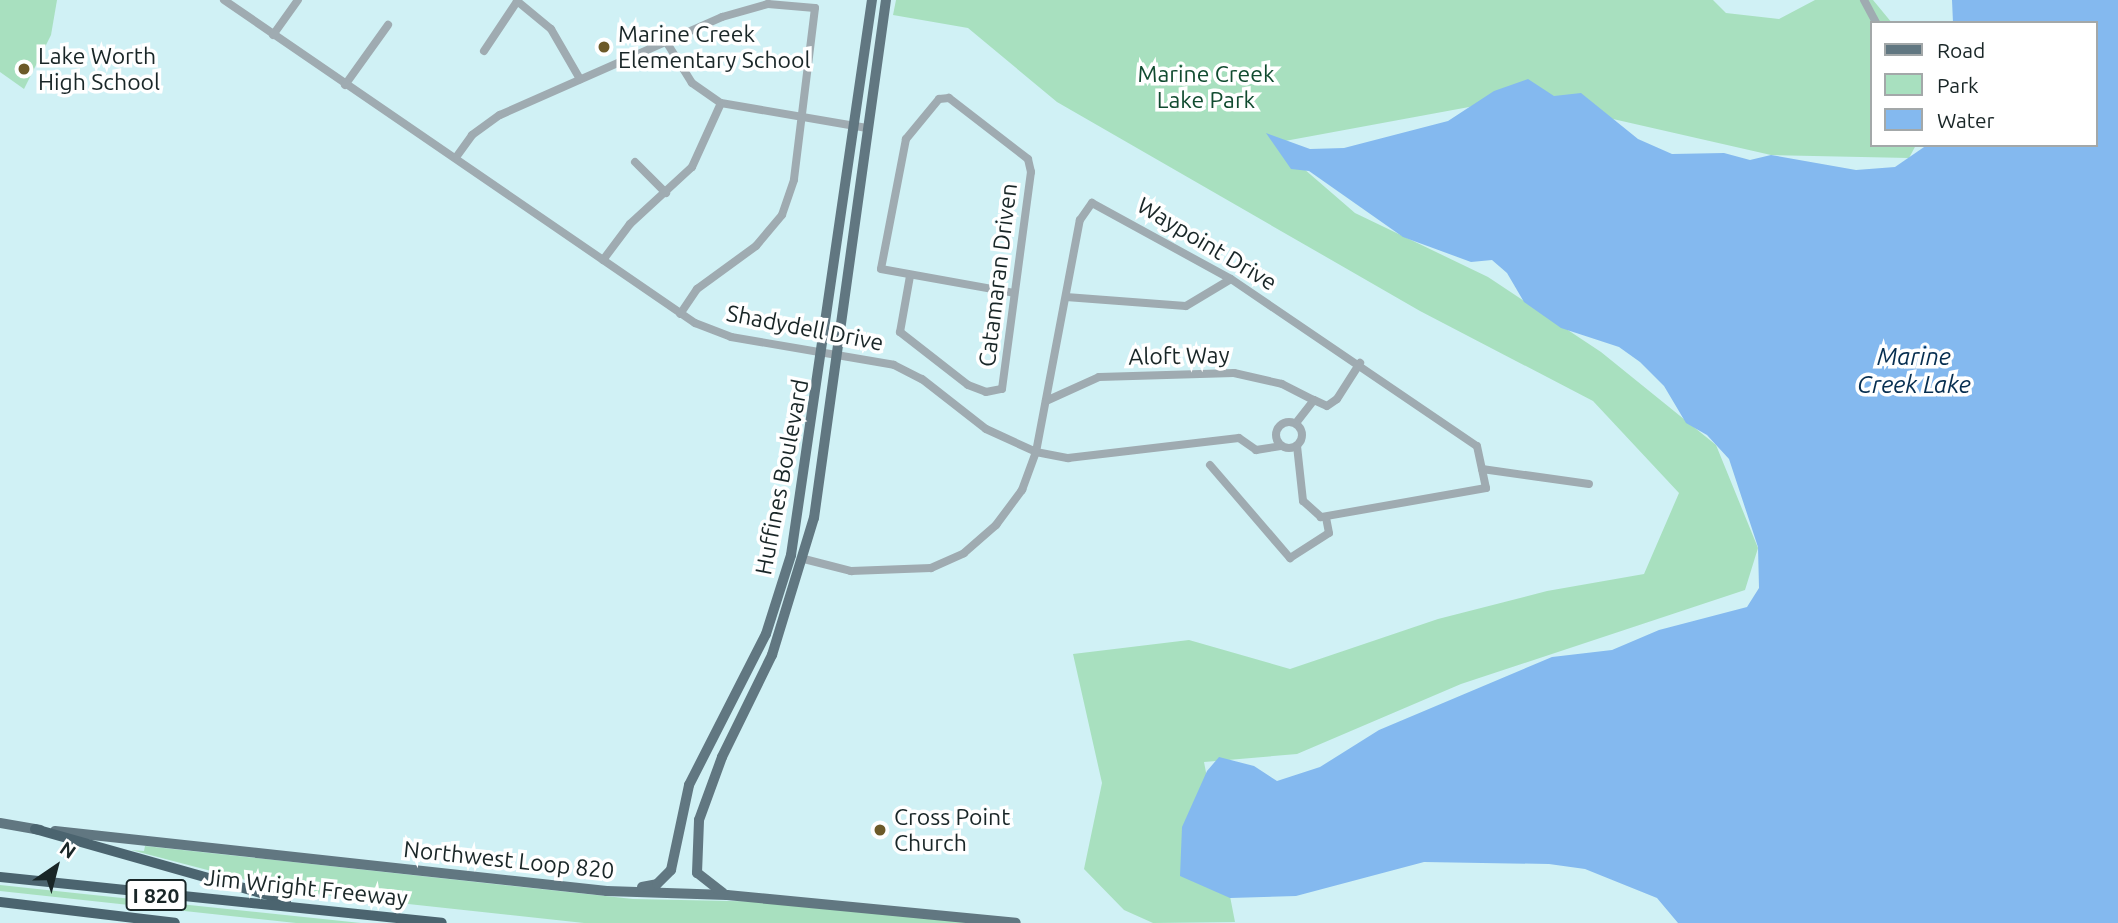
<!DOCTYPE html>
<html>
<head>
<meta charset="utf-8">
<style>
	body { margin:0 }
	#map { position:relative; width:2118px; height:923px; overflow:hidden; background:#d0f1f5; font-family:Ubuntu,sans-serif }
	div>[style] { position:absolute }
	.green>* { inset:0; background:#a8e0bf }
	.water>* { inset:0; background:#84b9ef }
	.minor>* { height:8px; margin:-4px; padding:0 4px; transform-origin:4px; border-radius:4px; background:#9fabb1 }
	.minor>.ring { margin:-4px; padding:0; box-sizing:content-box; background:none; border:8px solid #9fabb1; border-radius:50% }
	.major>* { height:10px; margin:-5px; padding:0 5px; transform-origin:5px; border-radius:5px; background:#617781 }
	.highway>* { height:10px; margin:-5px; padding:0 5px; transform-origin:5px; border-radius:5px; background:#4b646f }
	.dots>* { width:19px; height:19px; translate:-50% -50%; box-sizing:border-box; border:4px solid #fff; border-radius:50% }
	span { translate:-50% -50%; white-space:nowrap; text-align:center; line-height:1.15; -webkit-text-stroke:7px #fff; paint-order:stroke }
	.shield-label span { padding:2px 5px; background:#fff; border:2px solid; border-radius:5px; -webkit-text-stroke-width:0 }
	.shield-label { font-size:21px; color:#192627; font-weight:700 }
	.poi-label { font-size:23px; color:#192627 }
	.left { translate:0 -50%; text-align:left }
	.park-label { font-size:23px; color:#114b30 }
	.street-label { font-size:23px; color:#192627 }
	.water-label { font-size:24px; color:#062e50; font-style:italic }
	.legend { position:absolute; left:1870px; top:21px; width:228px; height:126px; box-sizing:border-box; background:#fff; border:2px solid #a3a8a9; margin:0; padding:9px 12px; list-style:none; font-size:21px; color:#192627 }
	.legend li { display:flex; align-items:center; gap:14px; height:35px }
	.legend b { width:35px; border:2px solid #a3a8a9 }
	.north { position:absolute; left:21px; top:832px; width:70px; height:70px; -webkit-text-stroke:5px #fff; paint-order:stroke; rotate:35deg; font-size:19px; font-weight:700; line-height:28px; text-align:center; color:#192627 }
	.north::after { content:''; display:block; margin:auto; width:24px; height:32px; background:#192627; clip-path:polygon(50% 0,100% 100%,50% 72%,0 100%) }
</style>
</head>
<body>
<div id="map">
	<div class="green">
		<i style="clip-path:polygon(0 0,57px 0,51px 35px,24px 89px,0 72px)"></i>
		<i style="clip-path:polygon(896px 0,1713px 0,1726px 13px,1779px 19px,1815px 0,1873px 0,1892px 23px,1871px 23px,1871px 145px,1916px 145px,1909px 158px,1771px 155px,1613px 119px,1540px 94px,1274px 143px,1355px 213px,1488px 277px,1601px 352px,1716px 445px,1758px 548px,1745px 590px,1461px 684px,1297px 754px,1204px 762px,1235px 922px,1153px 923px,1124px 910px,1084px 869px,1102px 783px,1073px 654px,1189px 640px,1290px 669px,1438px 619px,1547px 591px,1644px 574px,1679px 493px,1593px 401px,1420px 311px,1057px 102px,968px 28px,893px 15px)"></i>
		<i style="clip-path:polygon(145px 846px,633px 899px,776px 902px,972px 923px,584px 923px,288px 891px,131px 850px,144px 851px)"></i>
		<i style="clip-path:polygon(0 885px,84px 894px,361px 923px,296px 923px,0 891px)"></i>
	</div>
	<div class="water">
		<i style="clip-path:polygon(1952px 0,2118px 0,2118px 923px,1678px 923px,1657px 898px,1585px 869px,1549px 864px,1424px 862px,1296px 896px,1230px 898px,1180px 876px,1182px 827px,1207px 771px,1219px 757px,1254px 766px,1277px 781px,1320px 767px,1379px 730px,1552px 657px,1612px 650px,1659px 630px,1747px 607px,1759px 588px,1758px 547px,1729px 459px,1707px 435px,1686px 423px,1664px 386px,1640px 362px,1619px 347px,1561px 328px,1524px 302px,1507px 273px,1492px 260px,1471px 262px,1403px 237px,1309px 171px,1291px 169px,1266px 133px,1310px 149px,1344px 148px,1448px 121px,1494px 91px,1528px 79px,1554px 96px,1581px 93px,1638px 139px,1672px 154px,1724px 153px,1750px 160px,1771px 155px,1856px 170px,1895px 167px,1927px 145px,2095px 145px,2095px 23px,1953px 23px)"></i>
	</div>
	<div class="minor">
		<i style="left:224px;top:0;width:571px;rotate:34.44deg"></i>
		<i style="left:695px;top:323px;width:39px;rotate:21deg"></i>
		<i style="left:731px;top:337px;width:165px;rotate:9.7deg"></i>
		<i style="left:894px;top:365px;width:31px;rotate:27deg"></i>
		<i style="left:922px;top:379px;width:81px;rotate:38deg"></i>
		<i style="left:986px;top:429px;width:55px;rotate:24.7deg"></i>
		<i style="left:1036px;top:452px;width:33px;rotate:11deg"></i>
		<i style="left:1068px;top:458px;width:172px;rotate:-6.7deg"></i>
		<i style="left:1239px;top:438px;width:21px;rotate:35deg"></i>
		<i style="left:1256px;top:450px;width:25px;rotate:-9deg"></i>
		<i style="left:1864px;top:0;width:26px;rotate:62deg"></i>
		<i style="left:517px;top:1px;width:44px;rotate:39.5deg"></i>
		<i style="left:551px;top:29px;width:58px;rotate:59.9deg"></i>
		<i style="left:273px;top:35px;width:43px;rotate:-54.5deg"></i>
		<i style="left:667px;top:43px;width:47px;rotate:58deg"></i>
		<i style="left:692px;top:83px;width:35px;rotate:35deg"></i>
		<i style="left:721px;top:103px;width:148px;rotate:9.7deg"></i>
		<i style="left:484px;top:51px;width:61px;rotate:-56.3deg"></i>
		<i style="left:345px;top:85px;width:74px;rotate:-54.4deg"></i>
		<i style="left:457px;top:156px;width:26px;rotate:-54deg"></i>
		<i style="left:472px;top:135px;width:34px;rotate:-36deg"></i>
		<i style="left:500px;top:115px;width:243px;rotate:-23.8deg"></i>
		<i style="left:722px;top:17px;width:48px;rotate:-15.8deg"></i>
		<i style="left:768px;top:4px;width:47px;rotate:4.9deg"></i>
		<i style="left:815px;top:8px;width:173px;rotate:97deg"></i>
		<i style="left:794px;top:180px;width:37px;rotate:109deg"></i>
		<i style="left:782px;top:215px;width:40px;rotate:130deg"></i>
		<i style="left:756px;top:246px;width:73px;rotate:143.9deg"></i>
		<i style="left:697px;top:289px;width:30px;rotate:124deg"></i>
		<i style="left:635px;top:162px;width:44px;rotate:45deg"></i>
		<i style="left:603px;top:260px;width:45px;rotate:-53.1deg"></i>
		<i style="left:630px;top:224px;width:84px;rotate:-42.6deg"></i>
		<i style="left:692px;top:167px;width:70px;rotate:-65.6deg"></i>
		<i style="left:910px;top:276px;width:57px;rotate:100.1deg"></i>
		<i style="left:900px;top:332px;width:86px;rotate:37.9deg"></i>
		<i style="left:968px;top:385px;width:19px;rotate:21deg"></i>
		<i style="left:986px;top:392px;width:16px;rotate:-11deg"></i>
		<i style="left:1002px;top:389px;width:219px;rotate:-82.4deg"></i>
		<i style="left:1031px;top:172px;width:13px;rotate:-103deg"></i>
		<i style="left:1028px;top:159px;width:100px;rotate:-142.3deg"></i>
		<i style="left:949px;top:98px;width:10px;rotate:174deg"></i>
		<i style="left:939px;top:99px;width:52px;rotate:129.5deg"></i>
		<i style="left:906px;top:139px;width:132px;rotate:100.9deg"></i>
		<i style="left:881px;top:269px;width:135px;rotate:10.2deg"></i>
		<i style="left:1066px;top:297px;width:120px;rotate:4.3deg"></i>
		<i style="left:1186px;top:306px;width:52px;rotate:-31deg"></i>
		<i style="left:1046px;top:401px;width:58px;rotate:-24.4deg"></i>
		<i style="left:1099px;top:377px;width:135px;rotate:-1.7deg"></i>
		<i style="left:1234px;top:373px;width:49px;rotate:12.9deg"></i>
		<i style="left:1282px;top:384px;width:36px;rotate:27deg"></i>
		<i class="ring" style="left:1276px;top:422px;width:18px;height:18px"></i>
		<i style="left:1296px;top:423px;width:29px;rotate:-52deg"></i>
		<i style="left:1314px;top:400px;width:14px;rotate:25deg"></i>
		<i style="left:1327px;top:406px;width:12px;rotate:-35deg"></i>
		<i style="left:1337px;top:399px;width:43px;rotate:-57.4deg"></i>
		<i style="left:1210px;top:465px;width:123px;rotate:49.3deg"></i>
		<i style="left:1290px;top:558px;width:46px;rotate:-32.7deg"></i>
		<i style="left:1329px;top:533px;width:16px;rotate:-101deg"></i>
		<i style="left:1482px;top:469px;width:108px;rotate:8deg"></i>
		<i style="left:804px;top:559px;width:49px;rotate:14.3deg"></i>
		<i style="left:851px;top:571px;width:80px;rotate:-2.1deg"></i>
		<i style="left:931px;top:568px;width:36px;rotate:-24deg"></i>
		<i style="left:964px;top:553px;width:43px;rotate:-41.2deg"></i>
		<i style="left:996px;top:525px;width:44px;rotate:-53.4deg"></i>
		<i style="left:1022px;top:490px;width:40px;rotate:-69.8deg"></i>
		<i style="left:1036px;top:452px;width:236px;rotate:-79.3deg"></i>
		<i style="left:1080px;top:220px;width:21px;rotate:-55deg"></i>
		<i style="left:1092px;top:203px;width:158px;rotate:28.7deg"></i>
		<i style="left:1231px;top:279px;width:297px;rotate:34.2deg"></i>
		<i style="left:1477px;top:446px;width:43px;rotate:77.9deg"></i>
		<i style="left:1486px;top:488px;width:168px;rotate:170deg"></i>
		<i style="left:1321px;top:517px;width:24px;rotate:-138deg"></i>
		<i style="left:1303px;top:501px;width:55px;rotate:-96.2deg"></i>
	</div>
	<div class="major">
		<i style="left:0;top:823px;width:41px;rotate:9.9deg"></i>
		<i style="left:55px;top:831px;width:555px;rotate:6.2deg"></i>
		<i style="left:607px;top:891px;width:120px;rotate:1.9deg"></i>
		<i style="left:727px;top:895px;width:290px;rotate:5.5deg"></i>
		<i style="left:642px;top:887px;width:15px;rotate:-11deg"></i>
		<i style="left:657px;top:884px;width:20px;rotate:-45deg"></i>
		<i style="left:671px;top:870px;width:87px;rotate:-78deg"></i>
		<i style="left:689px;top:785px;width:169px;rotate:-63deg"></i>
		<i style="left:766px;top:634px;width:83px;rotate:-72.4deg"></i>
		<i style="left:791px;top:555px;width:561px;rotate:-81.7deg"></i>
		<i style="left:723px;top:893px;width:33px;rotate:-142deg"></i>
		<i style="left:697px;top:873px;width:53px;rotate:-87.8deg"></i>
		<i style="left:699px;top:820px;width:67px;rotate:-69.9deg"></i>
		<i style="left:722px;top:757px;width:114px;rotate:-63.9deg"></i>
		<i style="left:772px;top:655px;width:143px;rotate:-73deg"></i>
		<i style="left:814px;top:518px;width:523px;rotate:-82.09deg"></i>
	</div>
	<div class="highway">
		<i style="left:35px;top:829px;width:261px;rotate:15.8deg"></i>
		<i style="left:0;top:877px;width:444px;rotate:5.9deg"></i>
		<i style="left:0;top:902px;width:176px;rotate:6.8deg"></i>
	</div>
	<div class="dots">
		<i style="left:604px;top:47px;background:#6c5a29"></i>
		<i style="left:24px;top:69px;background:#6c5a29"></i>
		<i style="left:880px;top:830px;background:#6c5a29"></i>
	</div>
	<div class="shield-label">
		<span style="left:156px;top:895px">I 820</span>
	</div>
	<div class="poi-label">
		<span class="left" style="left:618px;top:47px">Marine Creek<br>Elementary School</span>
		<span class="left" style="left:38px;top:69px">Lake Worth<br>High School</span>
		<span class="left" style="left:894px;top:830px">Cross Point<br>Church</span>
	</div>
	<div class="park-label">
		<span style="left:1206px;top:87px">Marine Creek<br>Lake Park</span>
	</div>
	<div class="street-label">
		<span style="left:1207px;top:244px;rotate:31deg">Waypoint Drive</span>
		<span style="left:998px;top:275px;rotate:-83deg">Catamaran Driven</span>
		<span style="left:805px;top:328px;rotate:11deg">Shadydell Drive</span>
		<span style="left:1179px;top:356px;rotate:-1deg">Aloft Way</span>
		<span style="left:782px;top:477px;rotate:-79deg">Huffines Boulevard</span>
		<span style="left:509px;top:860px;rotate:6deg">Northwest Loop 820</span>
		<span style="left:306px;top:888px;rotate:6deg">Jim Wright Freeway</span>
	</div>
	<div class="water-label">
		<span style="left:1914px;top:371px">Marine<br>Creek Lake</span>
	</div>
	<ul class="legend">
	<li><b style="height:9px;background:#617781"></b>Road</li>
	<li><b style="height:19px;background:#a8e0bf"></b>Park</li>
	<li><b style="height:19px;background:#84b9ef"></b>Water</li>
	</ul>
	<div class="north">N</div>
</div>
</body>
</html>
